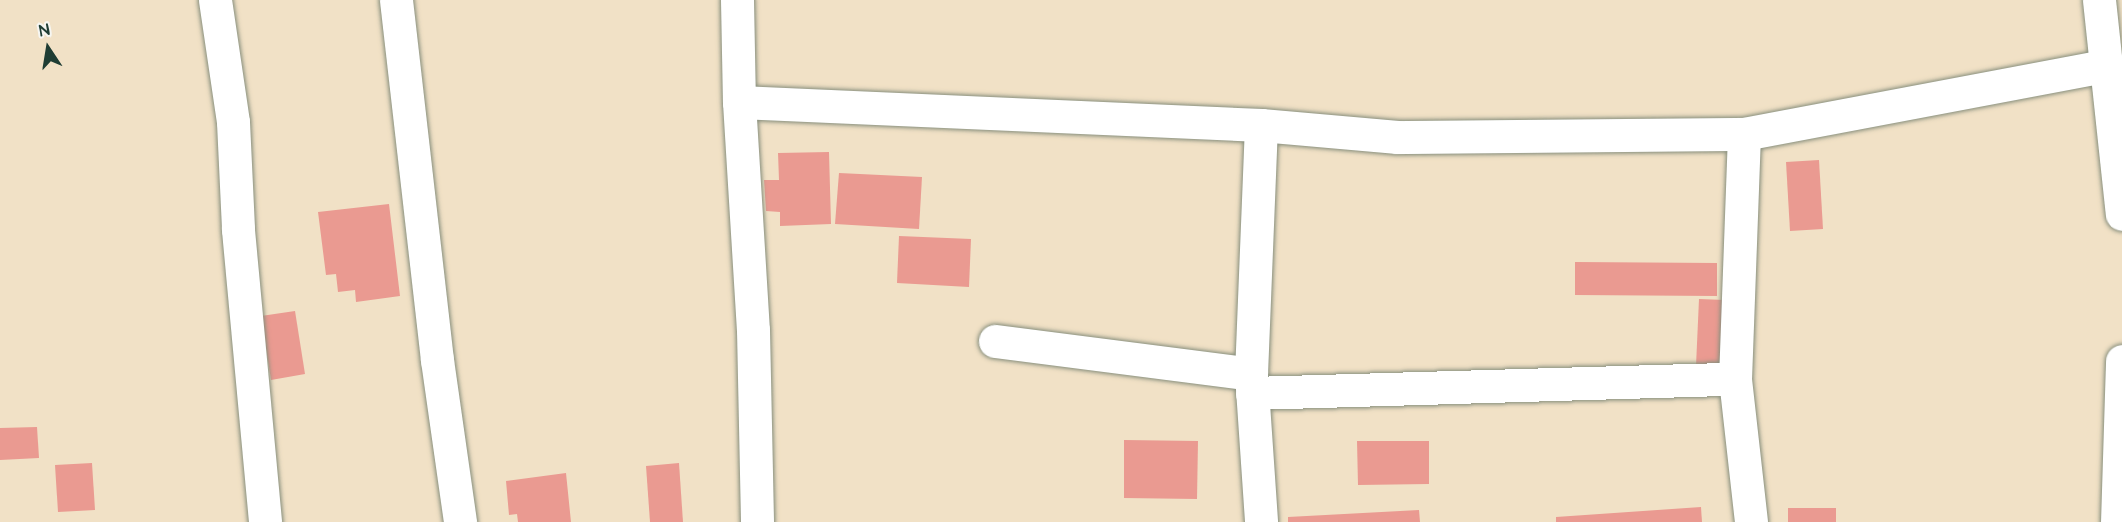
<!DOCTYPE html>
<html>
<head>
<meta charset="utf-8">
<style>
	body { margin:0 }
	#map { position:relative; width:2122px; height:522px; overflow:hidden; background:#f1e1c6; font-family:"Architects Daughter",sans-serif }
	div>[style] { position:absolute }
	.building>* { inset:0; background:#ea9a91 }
	.roads { filter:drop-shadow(0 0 2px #888f7d) drop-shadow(0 0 2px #888f7d) }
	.minor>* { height:33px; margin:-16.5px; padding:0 16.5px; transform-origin:16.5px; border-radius:16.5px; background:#fff }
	span { translate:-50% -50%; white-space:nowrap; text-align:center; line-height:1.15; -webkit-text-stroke:4.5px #f6f6f2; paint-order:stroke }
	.north { position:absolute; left:18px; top:18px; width:60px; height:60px; -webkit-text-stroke:4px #f6f6f2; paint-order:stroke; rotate:348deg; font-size:16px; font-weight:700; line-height:24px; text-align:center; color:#1f3d34 }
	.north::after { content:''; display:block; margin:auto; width:21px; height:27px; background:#1f3d34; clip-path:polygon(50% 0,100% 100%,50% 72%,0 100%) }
</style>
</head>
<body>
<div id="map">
	<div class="building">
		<i style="clip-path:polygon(829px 152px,831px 224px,780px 226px,780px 212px,766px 211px,764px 180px,779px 180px,778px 153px)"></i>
		<i style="clip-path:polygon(1819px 160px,1823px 229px,1790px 231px,1786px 162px)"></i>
		<i style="clip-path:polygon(839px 173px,922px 177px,919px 229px,835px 224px)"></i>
		<i style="clip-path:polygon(389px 204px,400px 296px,356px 302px,355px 290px,338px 292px,336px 274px,326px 275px,318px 212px)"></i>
		<i style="clip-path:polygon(899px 236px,971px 239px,969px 287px,897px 283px)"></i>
		<i style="clip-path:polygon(1575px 262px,1717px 263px,1717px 296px,1575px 295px)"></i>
		<i style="clip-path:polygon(1699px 299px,1725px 300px,1722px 367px,1696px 366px)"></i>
		<i style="clip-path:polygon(295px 311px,305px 374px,271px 380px,261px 316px)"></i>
		<i style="clip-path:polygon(37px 427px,39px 458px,0 460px,0 428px)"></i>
		<i style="clip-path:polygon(1124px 440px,1198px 441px,1197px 499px,1124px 498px)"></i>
		<i style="clip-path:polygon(1357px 441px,1429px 441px,1429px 484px,1358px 485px)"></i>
		<i style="clip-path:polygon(92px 463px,95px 510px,58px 512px,55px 465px)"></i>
		<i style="clip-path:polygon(679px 463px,683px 522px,650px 522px,646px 466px)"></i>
		<i style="clip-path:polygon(566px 473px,571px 522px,518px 522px,517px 514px,509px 515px,506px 481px)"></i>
		<i style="clip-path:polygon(1701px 507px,1702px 522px,1556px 522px,1556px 517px)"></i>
		<i style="clip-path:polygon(1788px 508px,1836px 508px,1836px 522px,1788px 522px)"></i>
		<i style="clip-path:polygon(1419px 510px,1420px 522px,1288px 522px,1288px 517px)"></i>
	</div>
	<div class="roads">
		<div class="minor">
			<i style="left:215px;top:0;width:123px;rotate:81.6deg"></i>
			<i style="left:233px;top:122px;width:108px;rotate:87.3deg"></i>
			<i style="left:238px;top:230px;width:293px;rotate:84.7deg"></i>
			<i style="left:396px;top:0;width:362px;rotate:83.5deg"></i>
			<i style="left:437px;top:360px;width:164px;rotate:81.9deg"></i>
			<i style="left:737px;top:0;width:102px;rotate:88.9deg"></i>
			<i style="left:739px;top:102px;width:228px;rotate:86.5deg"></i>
			<i style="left:753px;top:330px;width:192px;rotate:88.8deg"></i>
			<i style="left:2099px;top:0;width:215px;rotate:83.9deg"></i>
			<i style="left:739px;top:102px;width:523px;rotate:2.52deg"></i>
			<i style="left:1261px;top:125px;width:137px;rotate:5deg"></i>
			<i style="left:1397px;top:137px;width:347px;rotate:-0.5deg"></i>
			<i style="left:1744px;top:134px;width:370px;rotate:-10.7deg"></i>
			<i style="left:1261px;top:125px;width:249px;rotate:92.3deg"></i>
			<i style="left:1251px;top:374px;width:148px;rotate:86.1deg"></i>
			<i style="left:1744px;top:134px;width:245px;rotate:92.1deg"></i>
			<i style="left:1735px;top:379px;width:144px;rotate:83.6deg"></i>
			<i style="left:995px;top:341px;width:258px;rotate:7.3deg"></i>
			<i style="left:1252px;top:393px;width:483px;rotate:-1.7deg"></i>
			<i style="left:2117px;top:522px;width:161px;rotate:-88.2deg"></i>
		</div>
	</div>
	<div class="north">N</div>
</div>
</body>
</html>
